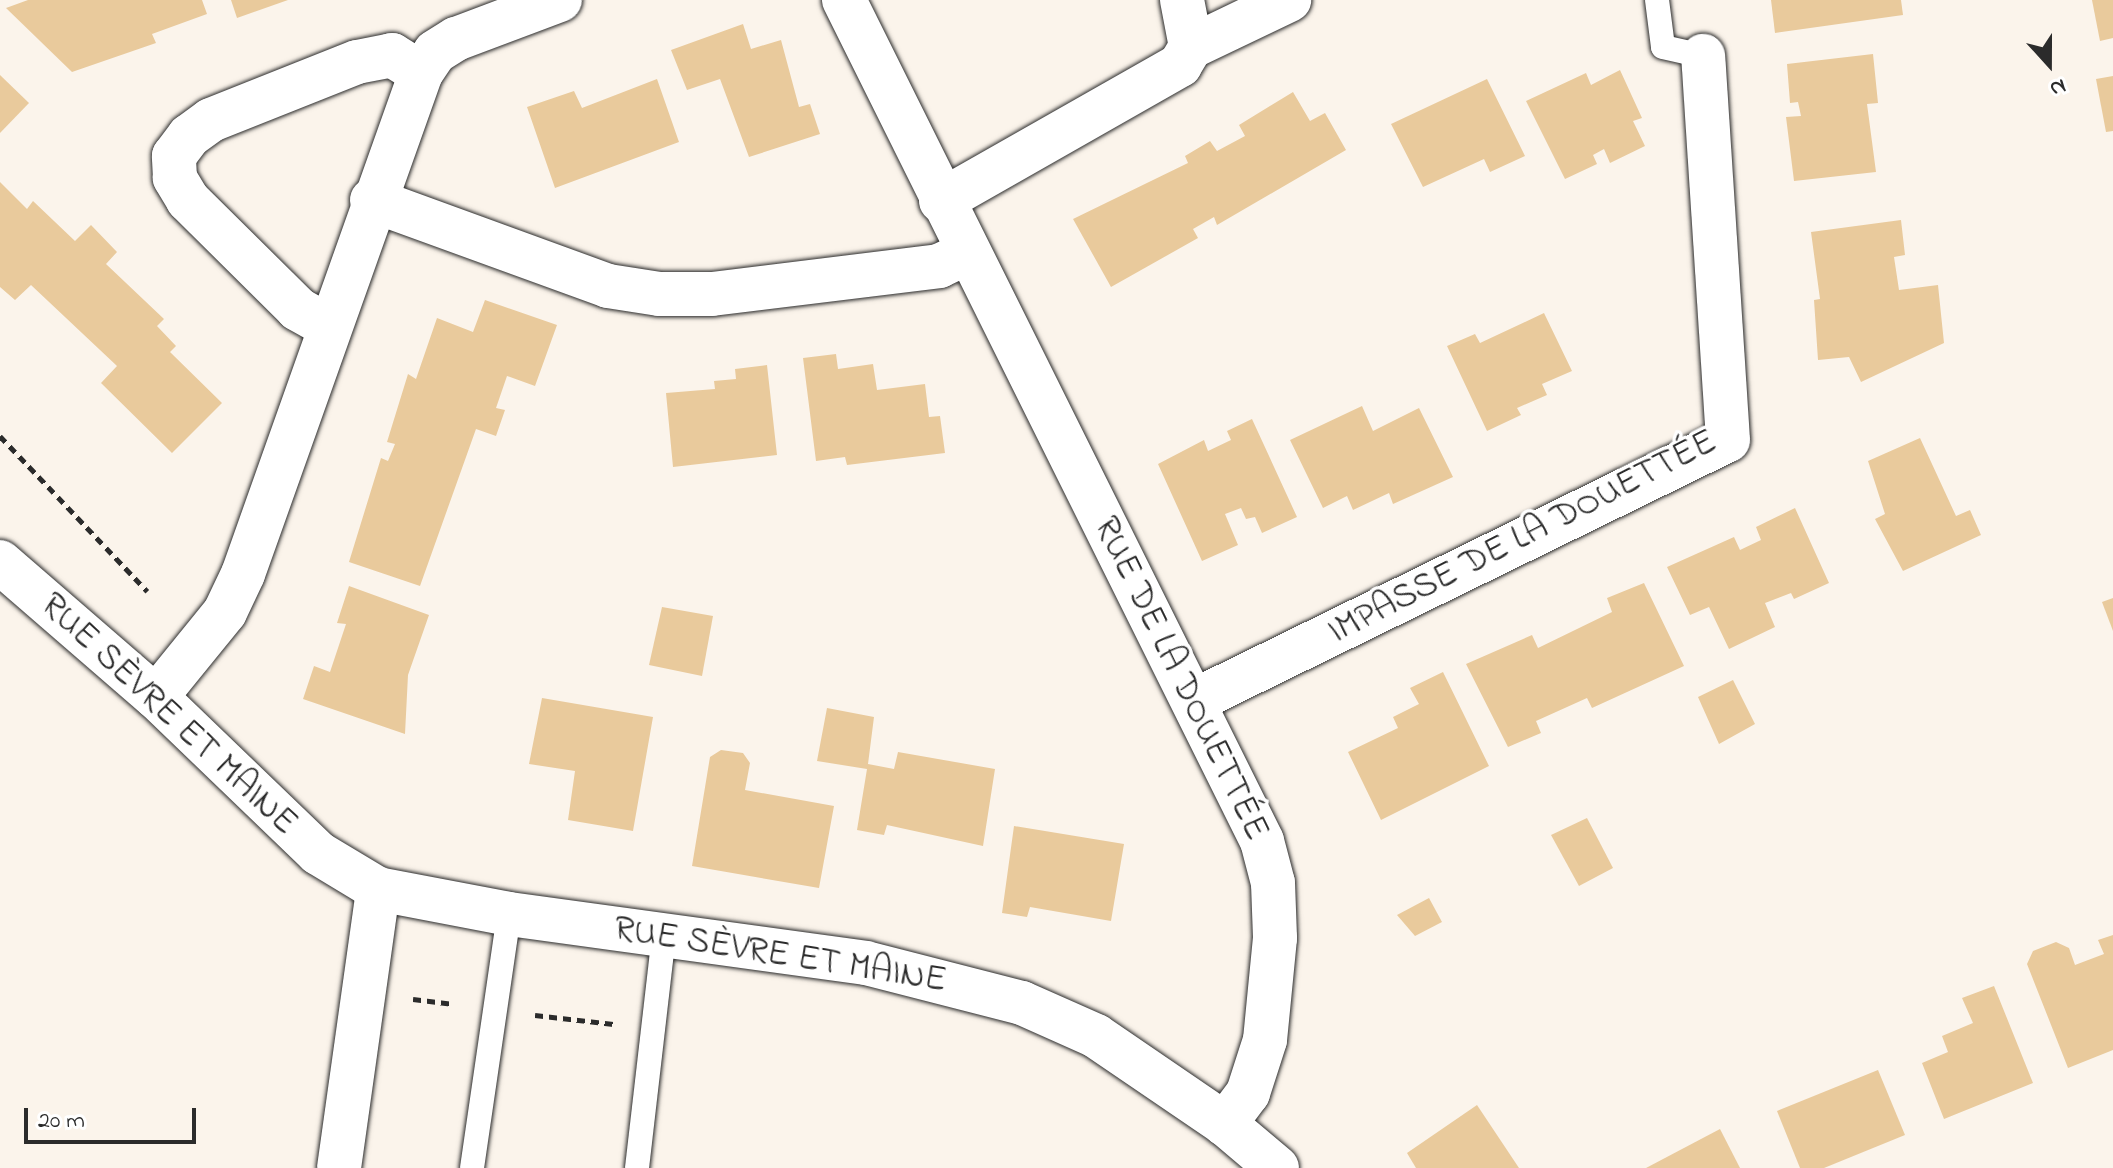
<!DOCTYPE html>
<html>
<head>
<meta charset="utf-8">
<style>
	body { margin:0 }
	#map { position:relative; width:2113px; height:1168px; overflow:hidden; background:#fbf4eb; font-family:"Indie Flower",sans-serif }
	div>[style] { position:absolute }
	.building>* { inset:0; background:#e9ca9c }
	.path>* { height:5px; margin-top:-2.5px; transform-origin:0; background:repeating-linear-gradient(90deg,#2b2b2b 0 8px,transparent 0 14px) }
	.roads { filter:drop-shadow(0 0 2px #2b2b2b) drop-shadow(0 0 2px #2b2b2b) }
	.service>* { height:24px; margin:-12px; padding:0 12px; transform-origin:12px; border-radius:12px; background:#fff }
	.minor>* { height:44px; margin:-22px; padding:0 22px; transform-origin:22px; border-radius:22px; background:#fff }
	span { translate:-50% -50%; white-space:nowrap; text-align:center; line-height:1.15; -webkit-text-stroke:7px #fff; paint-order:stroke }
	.street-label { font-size:36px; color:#2b2b2b }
	.north { position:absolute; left:2009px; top:24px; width:80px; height:80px; -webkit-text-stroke:6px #fff; paint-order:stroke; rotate:159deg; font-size:22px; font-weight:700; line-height:32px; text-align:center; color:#2b2b2b }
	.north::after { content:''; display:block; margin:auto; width:28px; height:36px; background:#2b2b2b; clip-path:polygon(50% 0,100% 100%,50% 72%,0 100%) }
	.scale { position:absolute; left:24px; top:1108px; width:172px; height:36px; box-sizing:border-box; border:4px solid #2b2b2b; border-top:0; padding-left:10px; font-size:24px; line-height:28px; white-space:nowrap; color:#2b2b2b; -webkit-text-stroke:6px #fff; paint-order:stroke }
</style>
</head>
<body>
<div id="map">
	<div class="building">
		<i style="clip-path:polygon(28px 0,202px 0,207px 14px,152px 34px,156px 43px,72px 72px,6px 8px)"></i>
		<i style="clip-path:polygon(231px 0,288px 0,237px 18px)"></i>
		<i style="clip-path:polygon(1771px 0,1901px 0,1903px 15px,1775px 33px)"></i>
		<i style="clip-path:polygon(2092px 0,2113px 0,2113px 38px,2100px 41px)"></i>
		<i style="clip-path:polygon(743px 24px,751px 49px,781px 40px,799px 107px,810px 104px,820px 134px,749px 157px,720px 79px,687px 90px,671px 50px)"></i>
		<i style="clip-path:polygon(1873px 54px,1878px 103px,1867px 104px,1876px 172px,1794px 181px,1786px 117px,1801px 116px,1798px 102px,1790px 103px,1787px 64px)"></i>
		<i style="clip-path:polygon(1620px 70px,1642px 118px,1633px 121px,1645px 146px,1610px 163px,1604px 149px,1593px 155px,1597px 164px,1565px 179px,1526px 101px,1586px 73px,1591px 85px)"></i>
		<i style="clip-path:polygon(0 75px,29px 103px,0 133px)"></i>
		<i style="clip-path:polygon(2113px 76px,2113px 131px,2106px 132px,2096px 79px)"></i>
		<i style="clip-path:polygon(657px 79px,679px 142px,555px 188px,527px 107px,574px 91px,582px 108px)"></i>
		<i style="clip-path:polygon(1487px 79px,1525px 156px,1490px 172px,1484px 159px,1423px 187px,1391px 124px)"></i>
		<i style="clip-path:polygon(1293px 92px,1310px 121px,1325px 113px,1346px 150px,1217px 225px,1214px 217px,1193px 229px,1198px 238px,1111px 287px,1073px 219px,1188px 163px,1185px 156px,1210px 141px,1217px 151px,1245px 136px,1239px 125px)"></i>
		<i style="clip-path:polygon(0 182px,27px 209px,33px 201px,75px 241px,91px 225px,117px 252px,106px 264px,164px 319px,157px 326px,176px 346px,170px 352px,222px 403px,172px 453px,101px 383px,117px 366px,31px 285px,15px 300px,0 287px)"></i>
		<i style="clip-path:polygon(1901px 220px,1905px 255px,1894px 257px,1899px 290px,1938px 285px,1944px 343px,1861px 382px,1849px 357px,1818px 360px,1814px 300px,1820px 299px,1811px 232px)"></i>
		<i style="clip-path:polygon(485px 300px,557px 325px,535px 386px,507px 376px,496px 408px,505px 410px,496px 436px,476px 429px,420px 586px,349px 562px,381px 458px,388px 461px,395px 444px,387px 442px,408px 374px,416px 379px,437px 318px,473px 332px)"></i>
		<i style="clip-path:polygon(1544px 313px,1572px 371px,1542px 384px,1547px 395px,1517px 408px,1521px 415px,1487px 431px,1447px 346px,1475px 334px,1480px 343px)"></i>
		<i style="clip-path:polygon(836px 354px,838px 369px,873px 364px,877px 390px,925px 384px,929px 417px,940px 416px,945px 453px,847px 465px,845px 457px,816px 461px,803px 358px)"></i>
		<i style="clip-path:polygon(767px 365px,777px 455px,673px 467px,666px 393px,715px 389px,714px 381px,736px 379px,735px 369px)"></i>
		<i style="clip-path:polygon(1362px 406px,1373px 431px,1419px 408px,1453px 477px,1393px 504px,1389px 493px,1353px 510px,1347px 496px,1323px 508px,1290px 440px)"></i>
		<i style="clip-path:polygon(1252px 419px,1297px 517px,1262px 533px,1255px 517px,1246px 519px,1241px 508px,1225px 514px,1238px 545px,1202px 561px,1158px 464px,1204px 440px,1208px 451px,1231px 440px,1227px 431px)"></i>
		<i style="clip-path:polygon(1920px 438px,1956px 516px,1970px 510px,1981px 535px,1903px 571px,1875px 519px,1885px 514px,1868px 461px)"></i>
		<i style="clip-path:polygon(1795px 508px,1829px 583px,1794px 599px,1791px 593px,1765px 603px,1775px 627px,1729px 649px,1709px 607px,1690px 615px,1667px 567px,1734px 537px,1740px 550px,1761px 540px,1756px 527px)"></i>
		<i style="clip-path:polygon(1644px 583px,1684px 666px,1592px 708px,1587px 698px,1536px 721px,1541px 733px,1508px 747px,1466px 664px,1532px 635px,1538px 648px,1612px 612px,1607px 598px)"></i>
		<i style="clip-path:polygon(349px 586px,429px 615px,408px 675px,405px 734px,303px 699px,314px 666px,330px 672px,346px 624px,337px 623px)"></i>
		<i style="clip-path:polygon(2113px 598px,2113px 631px,2102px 602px)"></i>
		<i style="clip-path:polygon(662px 607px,713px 616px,702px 676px,649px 665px)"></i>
		<i style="clip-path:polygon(1443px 672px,1489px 766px,1381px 820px,1348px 752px,1398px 728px,1393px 717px,1419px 704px,1410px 688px)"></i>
		<i style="clip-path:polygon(1733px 680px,1755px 724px,1719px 744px,1698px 697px)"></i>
		<i style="clip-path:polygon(542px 698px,653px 717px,633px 831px,568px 820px,575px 771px,529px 764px)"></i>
		<i style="clip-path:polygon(827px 708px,874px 717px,868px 764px,894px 769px,898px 752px,995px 769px,983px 846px,887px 825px,884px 835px,857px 830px,867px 769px,817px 761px)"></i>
		<i style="clip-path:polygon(721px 750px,743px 753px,750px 763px,745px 790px,834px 806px,819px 888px,692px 866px,710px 757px)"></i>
		<i style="clip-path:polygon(1587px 818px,1613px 868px,1579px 886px,1551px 835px)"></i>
		<i style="clip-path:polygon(1014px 826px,1124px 844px,1111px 921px,1030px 907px,1027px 917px,1002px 913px)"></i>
		<i style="clip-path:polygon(1429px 898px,1442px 922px,1415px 936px,1397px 915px)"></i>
		<i style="clip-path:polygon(2113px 935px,2113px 1050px,2068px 1068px,2027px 964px,2033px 951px,2056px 942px,2069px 948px,2075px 965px,2104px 954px,2098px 940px)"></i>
		<i style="clip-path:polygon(1994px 986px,2033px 1083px,1944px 1119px,1922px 1063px,1948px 1052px,1942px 1036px,1973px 1023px,1962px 998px)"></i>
		<i style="clip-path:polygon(1878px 1070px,1905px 1135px,1824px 1168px,1800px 1168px,1777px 1111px)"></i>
		<i style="clip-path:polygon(1477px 1105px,1519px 1168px,1416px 1168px,1407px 1153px)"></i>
		<i style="clip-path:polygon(1720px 1129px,1740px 1168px,1646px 1168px)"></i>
	</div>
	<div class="path">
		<i style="left:0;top:436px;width:214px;rotate:46.5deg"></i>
		<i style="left:413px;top:999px;width:41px;rotate:7deg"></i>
		<i style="left:535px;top:1015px;width:79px;rotate:6.6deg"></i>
	</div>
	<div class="roads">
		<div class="service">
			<i style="left:1657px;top:0;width:47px;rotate:82.7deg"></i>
			<i style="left:1663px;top:47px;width:41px;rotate:12.7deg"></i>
			<i style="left:472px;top:1168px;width:257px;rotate:-81.7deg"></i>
			<i style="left:637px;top:1168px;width:236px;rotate:-83.4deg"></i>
		</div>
		<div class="minor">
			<i style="left:844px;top:0;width:939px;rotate:63.57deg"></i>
			<i style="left:1262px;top:841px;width:43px;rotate:75.3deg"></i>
			<i style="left:1273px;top:883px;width:55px;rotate:87.9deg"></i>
			<i style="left:1275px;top:938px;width:102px;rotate:95.6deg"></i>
			<i style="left:1265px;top:1040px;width:56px;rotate:107.8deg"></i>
			<i style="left:1248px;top:1093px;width:39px;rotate:127deg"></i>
			<i style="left:1191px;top:47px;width:109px;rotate:-25.6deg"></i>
			<i style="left:372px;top:200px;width:251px;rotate:20deg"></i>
			<i style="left:608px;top:286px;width:52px;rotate:8.9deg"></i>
			<i style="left:659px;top:294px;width:53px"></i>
			<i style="left:712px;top:294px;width:229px;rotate:-7deg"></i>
			<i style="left:939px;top:266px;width:31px;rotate:-25deg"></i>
			<i style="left:941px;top:201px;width:275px;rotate:-29.6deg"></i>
			<i style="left:1180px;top:65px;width:21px;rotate:-59deg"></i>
			<i style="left:1191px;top:47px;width:48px;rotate:-100.8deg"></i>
			<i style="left:330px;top:327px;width:37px;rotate:-151deg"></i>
			<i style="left:298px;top:309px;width:155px;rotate:-135.3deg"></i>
			<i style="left:188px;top:200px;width:26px;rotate:-121deg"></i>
			<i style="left:175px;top:178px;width:22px;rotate:-93deg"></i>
			<i style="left:174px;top:156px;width:25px;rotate:-53deg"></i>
			<i style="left:189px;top:136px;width:27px;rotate:-36deg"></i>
			<i style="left:211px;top:120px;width:157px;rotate:-21.7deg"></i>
			<i style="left:357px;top:62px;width:36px;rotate:-11deg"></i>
			<i style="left:392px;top:55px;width:34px;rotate:32deg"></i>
			<i style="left:0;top:562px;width:206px;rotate:40.9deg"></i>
			<i style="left:156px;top:697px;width:225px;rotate:43.9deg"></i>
			<i style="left:318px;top:853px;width:70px;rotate:31deg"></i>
			<i style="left:378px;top:889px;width:133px;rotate:10.8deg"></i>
			<i style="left:509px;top:914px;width:360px;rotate:7.8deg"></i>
			<i style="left:866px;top:963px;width:161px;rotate:14.4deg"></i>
			<i style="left:1022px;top:1003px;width:81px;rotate:24deg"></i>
			<i style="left:1096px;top:1036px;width:156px;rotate:34.3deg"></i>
			<i style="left:1225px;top:1124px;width:68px;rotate:40.2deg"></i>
			<i style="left:156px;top:697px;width:109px;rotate:-50.9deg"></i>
			<i style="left:225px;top:612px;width:42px;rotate:-64.7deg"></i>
			<i style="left:243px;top:574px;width:532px;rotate:-70.44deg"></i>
			<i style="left:421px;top:73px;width:25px;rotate:-56deg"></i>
			<i style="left:435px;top:52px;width:25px;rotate:-32deg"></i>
			<i style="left:456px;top:39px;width:111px;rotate:-20.6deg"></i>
			<i style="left:1194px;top:701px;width:594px;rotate:-26.05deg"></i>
			<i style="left:1728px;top:440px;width:385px;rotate:-93.7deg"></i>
			<i style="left:339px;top:1168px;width:282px;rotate:-82deg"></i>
		</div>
	</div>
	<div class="street-label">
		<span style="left:1523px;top:538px;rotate:-27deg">IMPASSE DE LA DOUETTÉE</span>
		<span style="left:1180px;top:679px;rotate:64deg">RUE DE LA DOUETTÉE</span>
		<span style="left:168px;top:715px;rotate:43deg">RUE SÈVRE ET MAINE</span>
		<span style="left:780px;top:956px;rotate:9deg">RUE SÈVRE ET MAINE</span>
	</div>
	<div class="north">N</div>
	<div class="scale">20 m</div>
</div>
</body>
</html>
